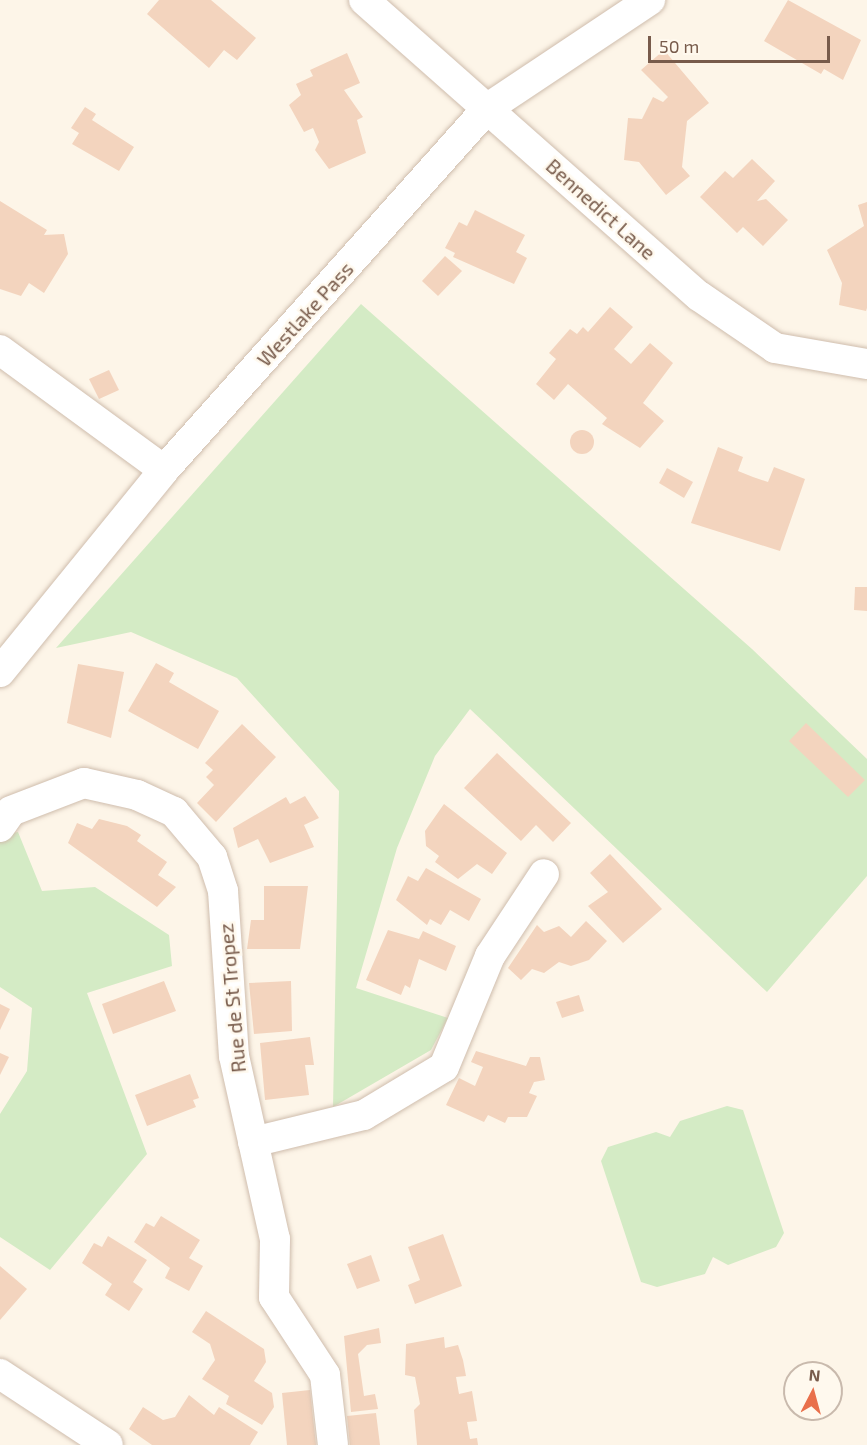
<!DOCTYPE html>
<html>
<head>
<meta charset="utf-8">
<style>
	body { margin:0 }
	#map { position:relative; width:867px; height:1445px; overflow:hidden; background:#fdf5e8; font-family:"Exo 2",sans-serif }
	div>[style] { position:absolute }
	.green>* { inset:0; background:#d4ebc5 }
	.building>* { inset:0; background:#f3d4be }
	.round { border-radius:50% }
	.roads { filter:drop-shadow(0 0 2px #cfbdad) drop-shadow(0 0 2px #cfbdad) }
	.minor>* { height:30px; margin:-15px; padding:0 15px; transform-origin:15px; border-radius:15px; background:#fff }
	span { translate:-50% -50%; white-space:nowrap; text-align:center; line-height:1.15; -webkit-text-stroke:5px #fff9ee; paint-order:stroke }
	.street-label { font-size:20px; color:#785b4b }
	.north { position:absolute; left:783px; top:1361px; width:60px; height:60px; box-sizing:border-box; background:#fff9ee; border:2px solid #c9baad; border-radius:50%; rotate:6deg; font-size:16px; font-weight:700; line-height:24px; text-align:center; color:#785b4b }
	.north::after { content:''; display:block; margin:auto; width:21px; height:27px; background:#e9704b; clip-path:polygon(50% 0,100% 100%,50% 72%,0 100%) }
	.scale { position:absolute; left:648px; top:36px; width:182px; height:27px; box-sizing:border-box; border:3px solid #785b4b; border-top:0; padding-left:8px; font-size:18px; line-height:21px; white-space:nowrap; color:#785b4b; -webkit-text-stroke:4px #fff9ee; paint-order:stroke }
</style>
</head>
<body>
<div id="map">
	<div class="green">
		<i style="clip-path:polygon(361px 304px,752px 649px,867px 759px,867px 876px,767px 992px,470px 709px,435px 756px,397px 848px,356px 988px,448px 1018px,431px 1050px,333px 1107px,339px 791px,237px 678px,131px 632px,56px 648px)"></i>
		<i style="clip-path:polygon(18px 832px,42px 891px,95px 887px,169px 935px,172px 966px,87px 993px,147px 1154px,50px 1270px,0 1237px,0 1114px,27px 1071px,32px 1008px,0 987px,0 835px)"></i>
		<i style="clip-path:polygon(727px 1106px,743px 1110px,784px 1233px,776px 1247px,728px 1265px,713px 1257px,705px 1274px,657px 1287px,641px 1282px,601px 1161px,608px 1147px,656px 1132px,670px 1137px,680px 1121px)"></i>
	</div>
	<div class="building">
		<i style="clip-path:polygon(159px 0,211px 0,256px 38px,237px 60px,224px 50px,209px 68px,147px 14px)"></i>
		<i style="clip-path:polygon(788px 0,861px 40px,843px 80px,824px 69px,821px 74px,764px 41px)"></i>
		<i style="clip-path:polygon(664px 50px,709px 103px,687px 121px,682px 167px,690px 176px,666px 195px,639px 162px,624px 160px,628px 118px,642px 119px,653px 97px,663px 102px,668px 97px,641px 70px)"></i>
		<i style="clip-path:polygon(347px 53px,360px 83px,344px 90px,363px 117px,357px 120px,366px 153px,329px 169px,315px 150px,319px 142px,313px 128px,304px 132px,289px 105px,301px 95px,296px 84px,313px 76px,310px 70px)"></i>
		<i style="clip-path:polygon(85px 107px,96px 114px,92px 120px,134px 147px,119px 171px,72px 144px,79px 133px,71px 128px)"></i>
		<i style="clip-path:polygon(752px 159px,775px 181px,757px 201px,766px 199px,788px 220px,763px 246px,743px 227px,737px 233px,700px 197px,725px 171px,733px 178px)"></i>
		<i style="clip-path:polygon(0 201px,47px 230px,44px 235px,64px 234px,68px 254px,44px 293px,29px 283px,21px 296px,0 289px)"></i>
		<i style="clip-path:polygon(867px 202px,867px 308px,866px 311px,839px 305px,842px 283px,827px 250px,864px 226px,858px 205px)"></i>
		<i style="clip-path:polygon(475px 210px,525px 235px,516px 252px,527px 258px,514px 284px,453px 257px,455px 253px,445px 248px,459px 222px,467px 226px)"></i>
		<i style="clip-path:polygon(445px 256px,462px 271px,438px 296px,422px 281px)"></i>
		<i style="clip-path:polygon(610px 307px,633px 327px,614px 349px,631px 364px,650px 343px,673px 363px,643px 403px,664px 421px,640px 448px,602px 424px,607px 418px,568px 384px,554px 400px,536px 384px,556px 359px,549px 353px,570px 329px,577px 334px,583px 327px,588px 332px)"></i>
		<i style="clip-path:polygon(109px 370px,119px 390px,99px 399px,89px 379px)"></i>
		<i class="round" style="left:570px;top:430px;width:24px;height:24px"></i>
		<i style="clip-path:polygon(718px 447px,743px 457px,738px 471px,753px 477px,768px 482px,774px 467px,805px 479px,780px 551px,691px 523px)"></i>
		<i style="clip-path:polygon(667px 468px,693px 482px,684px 498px,659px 483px)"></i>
		<i style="clip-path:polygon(855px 587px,867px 587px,867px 611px,854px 610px)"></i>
		<i style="clip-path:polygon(156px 663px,174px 673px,169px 682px,219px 711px,198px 749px,128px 711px)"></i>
		<i style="clip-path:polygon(78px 664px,124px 672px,111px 738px,67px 723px)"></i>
		<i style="clip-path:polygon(806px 723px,865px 780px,848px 797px,789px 741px)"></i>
		<i style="clip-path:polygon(242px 724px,276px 757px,216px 822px,197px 803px,214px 785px,206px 777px,213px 770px,205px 763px)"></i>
		<i style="clip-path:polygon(497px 753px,571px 823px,553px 842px,536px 825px,521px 841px,464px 788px)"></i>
		<i style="clip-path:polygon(305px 796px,319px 818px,304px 825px,314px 847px,270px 863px,258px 839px,238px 848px,233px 828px,286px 797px,290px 804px)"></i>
		<i style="clip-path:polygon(444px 804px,507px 853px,492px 874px,477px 864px,458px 879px,435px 862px,439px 856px,426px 846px,425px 831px)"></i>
		<i style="clip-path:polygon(99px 819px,127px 826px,141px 835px,137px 841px,167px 862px,158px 875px,176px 887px,157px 907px,68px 843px,77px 823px,92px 829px)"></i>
		<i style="clip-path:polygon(610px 854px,662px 909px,623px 943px,588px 906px,608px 892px,590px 873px)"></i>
		<i style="clip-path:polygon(426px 868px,481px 899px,469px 921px,450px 910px,441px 925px,430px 919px,427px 925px,396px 900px,408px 876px,418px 881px)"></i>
		<i style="clip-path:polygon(264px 886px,308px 886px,300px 949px,247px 949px,251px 920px,264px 920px)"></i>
		<i style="clip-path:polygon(586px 921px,607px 941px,589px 960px,571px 966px,559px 962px,544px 973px,532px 969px,521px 980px,508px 968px,537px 925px,544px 932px,559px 926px,571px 937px)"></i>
		<i style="clip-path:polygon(388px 930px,419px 939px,423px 931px,456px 946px,446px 971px,419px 959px,410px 988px,405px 985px,401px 995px,366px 980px)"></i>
		<i style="clip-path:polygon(164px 981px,176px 1011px,113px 1034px,102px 1004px)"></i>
		<i style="clip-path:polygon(291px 981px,292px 1031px,254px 1034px,249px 983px)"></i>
		<i style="clip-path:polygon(579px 995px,584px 1011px,562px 1018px,556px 1002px)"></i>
		<i style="clip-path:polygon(0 1004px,10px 1009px,0 1030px)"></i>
		<i style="clip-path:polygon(310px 1037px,314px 1065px,305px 1065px,309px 1095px,265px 1100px,260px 1043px)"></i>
		<i style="clip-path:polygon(476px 1051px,526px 1066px,530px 1057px,540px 1057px,545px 1080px,534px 1082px,529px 1093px,537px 1096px,527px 1117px,508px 1117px,505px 1123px,488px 1115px,484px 1122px,446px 1105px,459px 1078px,475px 1086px,483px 1067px,471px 1062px)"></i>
		<i style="clip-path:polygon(0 1053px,9px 1057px,0 1075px)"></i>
		<i style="clip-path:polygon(190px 1074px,199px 1098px,193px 1100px,196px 1107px,147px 1126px,135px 1095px)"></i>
		<i style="clip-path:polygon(161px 1216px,200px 1240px,189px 1258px,203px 1266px,189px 1291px,165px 1278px,170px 1268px,134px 1242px,146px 1223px,154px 1227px)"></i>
		<i style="clip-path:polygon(443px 1234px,462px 1286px,415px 1304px,408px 1285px,420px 1280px,408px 1247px)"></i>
		<i style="clip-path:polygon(108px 1236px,147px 1260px,133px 1282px,143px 1289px,129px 1311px,105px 1295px,112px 1284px,82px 1263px,94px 1243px,102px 1247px)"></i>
		<i style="clip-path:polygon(371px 1255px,380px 1281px,357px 1289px,347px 1264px)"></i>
		<i style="clip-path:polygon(0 1266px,27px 1289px,0 1320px)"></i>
		<i style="clip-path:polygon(206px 1311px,264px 1349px,266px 1362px,254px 1381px,272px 1393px,274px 1407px,262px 1425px,226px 1404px,229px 1396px,202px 1379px,215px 1360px,210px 1344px,192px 1332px)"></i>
		<i style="clip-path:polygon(379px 1328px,381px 1343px,367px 1345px,358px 1354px,364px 1396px,375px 1394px,378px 1409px,351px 1412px,344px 1336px)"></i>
		<i style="clip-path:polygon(444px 1337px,445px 1348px,458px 1345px,463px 1360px,466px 1376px,456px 1377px,459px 1394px,472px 1391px,477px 1421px,467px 1422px,470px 1439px,477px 1438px,478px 1445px,417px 1445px,414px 1410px,420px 1404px,415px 1377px,405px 1375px,406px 1344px)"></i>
		<i style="clip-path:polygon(310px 1390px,316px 1445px,287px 1445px,282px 1393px)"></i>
		<i style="clip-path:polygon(189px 1395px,214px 1415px,219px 1407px,258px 1432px,250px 1445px,152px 1445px,129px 1429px,143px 1407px,163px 1420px,175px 1417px)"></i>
		<i style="clip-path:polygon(376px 1413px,380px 1445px,350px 1445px,347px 1416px)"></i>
	</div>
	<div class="roads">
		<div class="minor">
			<i style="left:364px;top:0;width:447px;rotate:41.5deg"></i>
			<i style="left:699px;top:296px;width:92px;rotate:34.4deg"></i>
			<i style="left:775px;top:348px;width:93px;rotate:9.9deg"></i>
			<i style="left:0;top:350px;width:203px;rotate:36.2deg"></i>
			<i style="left:0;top:672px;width:260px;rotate:-50.9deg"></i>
			<i style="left:164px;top:470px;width:486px;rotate:-48.2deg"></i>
			<i style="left:488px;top:108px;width:195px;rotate:-33.7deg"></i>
			<i style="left:0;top:827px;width:19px;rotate:-55deg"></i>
			<i style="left:11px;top:811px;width:78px;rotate:-21deg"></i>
			<i style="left:84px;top:783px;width:54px;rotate:12.8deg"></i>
			<i style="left:137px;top:795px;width:41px;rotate:24.7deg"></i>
			<i style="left:174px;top:812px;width:59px;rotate:49.8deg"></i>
			<i style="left:212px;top:857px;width:36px;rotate:72deg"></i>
			<i style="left:223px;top:891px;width:165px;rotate:86.2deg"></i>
			<i style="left:234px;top:1056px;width:188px;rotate:77.4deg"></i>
			<i style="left:275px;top:1239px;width:58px;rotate:91deg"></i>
			<i style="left:274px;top:1297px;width:93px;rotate:56.8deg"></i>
			<i style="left:325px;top:1375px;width:70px;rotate:83.5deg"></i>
			<i style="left:253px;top:1142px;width:114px;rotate:-13.7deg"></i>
			<i style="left:364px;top:1115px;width:93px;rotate:-31deg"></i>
			<i style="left:444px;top:1067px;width:120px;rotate:-67.5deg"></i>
			<i style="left:490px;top:956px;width:98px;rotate:-56.6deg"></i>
			<i style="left:0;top:1374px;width:129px;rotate:33.3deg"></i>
		</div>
	</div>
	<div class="street-label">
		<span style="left:601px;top:209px;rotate:42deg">Bennedict Lane</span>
		<span style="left:305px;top:314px;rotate:-48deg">Westlake Pass</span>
		<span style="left:232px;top:998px;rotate:-95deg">Rue de St Tropez</span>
	</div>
	<div class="north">N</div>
	<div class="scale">50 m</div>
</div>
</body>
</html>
